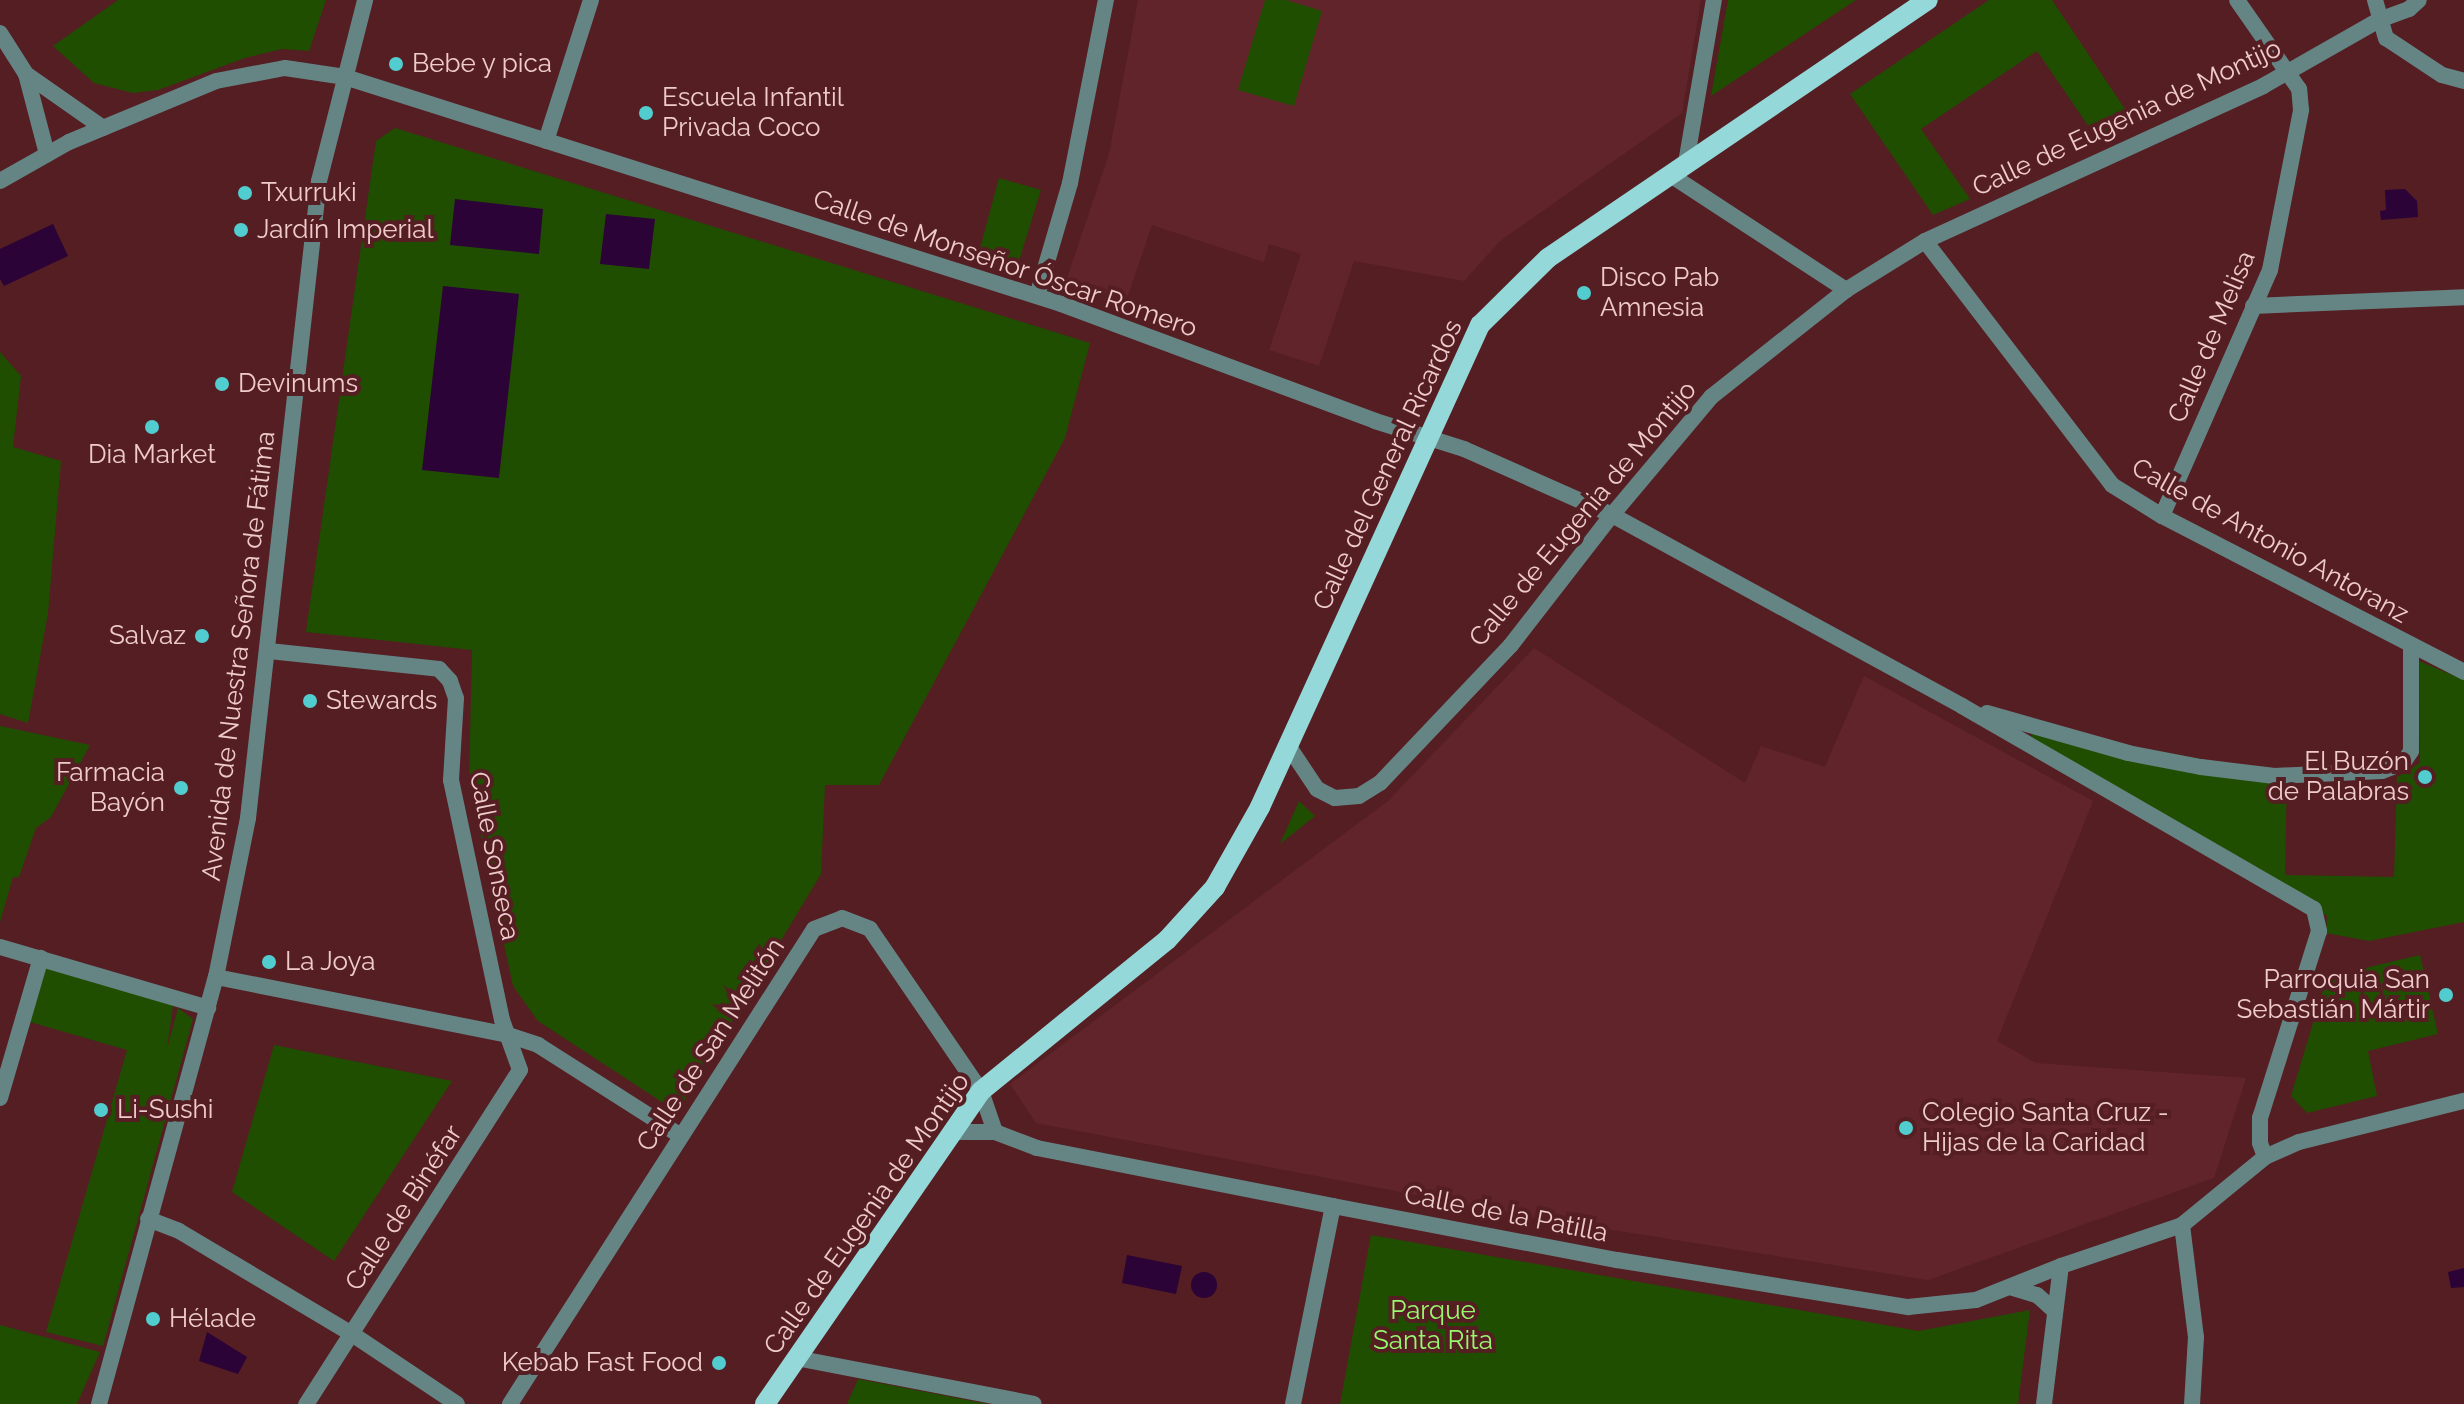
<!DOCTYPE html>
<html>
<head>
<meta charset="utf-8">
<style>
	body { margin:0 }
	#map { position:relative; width:2464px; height:1404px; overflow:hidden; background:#541e23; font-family:Raleway,sans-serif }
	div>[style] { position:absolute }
	.built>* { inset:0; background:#62242b }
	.green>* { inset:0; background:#204e01 }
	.water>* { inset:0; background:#2b0337 }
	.round { border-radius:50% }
	.minor>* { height:16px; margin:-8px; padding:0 8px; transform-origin:8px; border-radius:8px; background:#658585 }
	.tertiary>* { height:16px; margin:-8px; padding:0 8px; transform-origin:8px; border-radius:8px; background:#658585 }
	.primary>* { height:20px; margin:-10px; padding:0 10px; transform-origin:10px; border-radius:10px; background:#94d8d9 }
	.dots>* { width:22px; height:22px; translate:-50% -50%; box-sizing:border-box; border:4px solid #541e23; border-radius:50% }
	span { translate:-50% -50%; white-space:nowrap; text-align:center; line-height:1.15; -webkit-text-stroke:8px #541e23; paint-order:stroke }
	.poi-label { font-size:26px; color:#efcbcc }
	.left { translate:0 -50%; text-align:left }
	.right { translate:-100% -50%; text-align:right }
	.street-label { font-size:26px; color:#efcbcc }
	.park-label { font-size:26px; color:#99f76f }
</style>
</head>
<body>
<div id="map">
	<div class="built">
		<i style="clip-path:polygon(1138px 0,1701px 0,1682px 113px,1500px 241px,1464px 281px,1354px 261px,1319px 366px,1269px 350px,1301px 254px,1269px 244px,1264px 262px,1152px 225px,1126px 301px,1066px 281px,1109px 154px)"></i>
		<i style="clip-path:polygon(1534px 648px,1745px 783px,1761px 746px,1825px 767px,1864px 676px,2093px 801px,1997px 1041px,2036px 1063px,2246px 1078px,2214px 1178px,1928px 1280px,1549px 1220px,1036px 1123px,1010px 1084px,1388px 801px)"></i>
	</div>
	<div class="green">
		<i style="clip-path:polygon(118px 0,326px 0,309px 51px,282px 49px,245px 58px,158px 90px,133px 93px,94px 83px,53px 46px)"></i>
		<i style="clip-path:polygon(1265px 0,1286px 0,1322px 11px,1294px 106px,1238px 90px)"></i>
		<i style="clip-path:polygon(1728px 0,1856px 0,1711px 96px)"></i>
		<i style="clip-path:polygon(1989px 0,2052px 0,2133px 121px,2098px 140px,2037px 51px,1921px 129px,1970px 199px,1933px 215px,1850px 94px)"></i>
		<i style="clip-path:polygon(395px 128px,1090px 343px,1065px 438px,879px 785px,825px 785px,821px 874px,683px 1103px,668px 1106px,538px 1021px,513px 986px,469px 781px,472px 650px,306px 632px,376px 141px)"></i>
		<i style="clip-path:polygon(999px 178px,1041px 190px,1018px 264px,979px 252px)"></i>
		<i style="clip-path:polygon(0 352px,21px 376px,13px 447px,61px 461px,48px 613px,28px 723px,0 714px)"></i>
		<i style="clip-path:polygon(2419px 661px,2464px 680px,2464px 922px,2369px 941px,2326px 933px,2327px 916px,2038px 749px,2031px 734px,2050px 731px,2287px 775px,2285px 875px,2394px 877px,2397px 777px,2420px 763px)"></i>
		<i style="clip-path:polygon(0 726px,90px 745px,51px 817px,36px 828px,19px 877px,13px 877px,0 922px)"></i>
		<i style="clip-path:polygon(1299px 801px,1315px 816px,1280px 844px)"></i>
		<i style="clip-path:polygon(2420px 955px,2438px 1034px,2368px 1051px,2377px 1096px,2307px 1113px,2291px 1096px,2327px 977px)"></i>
		<i style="clip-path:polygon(41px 958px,174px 999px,167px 1049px,178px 1008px,193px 1019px,103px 1346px,46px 1332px,127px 1050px,23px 1020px)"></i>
		<i style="clip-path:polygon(274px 1045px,452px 1081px,334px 1261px,232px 1192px)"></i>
		<i style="clip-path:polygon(1371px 1235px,1919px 1331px,2030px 1310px,2018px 1404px,1340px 1404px)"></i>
		<i style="clip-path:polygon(0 1325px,100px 1352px,77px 1404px,0 1404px)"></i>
		<i style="clip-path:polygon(858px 1379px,988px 1404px,847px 1404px)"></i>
	</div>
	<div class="water">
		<i style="clip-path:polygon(2405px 189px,2417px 201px,2418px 217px,2381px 220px,2380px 211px,2386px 210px,2385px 190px)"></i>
		<i style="clip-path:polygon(455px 199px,543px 209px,539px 254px,450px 245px)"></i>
		<i style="clip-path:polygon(606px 214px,655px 219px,649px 269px,600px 264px)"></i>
		<i style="clip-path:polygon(53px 224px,68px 256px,4px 286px,0 279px,0 249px)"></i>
		<i style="clip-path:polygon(443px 286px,519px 294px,499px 478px,422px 470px)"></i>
		<i style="clip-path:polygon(1127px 1255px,1182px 1266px,1176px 1294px,1122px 1283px)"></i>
		<i style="clip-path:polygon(2464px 1268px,2464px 1287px,2451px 1288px,2448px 1272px)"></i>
		<i class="round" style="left:1191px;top:1272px;width:26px;height:26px"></i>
		<i style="clip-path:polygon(207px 1332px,247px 1357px,238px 1374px,199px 1361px)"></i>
	</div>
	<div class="minor">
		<i style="left:2375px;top:0;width:40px;rotate:74deg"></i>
		<i style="left:2386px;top:38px;width:67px;rotate:33.5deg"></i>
		<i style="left:2442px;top:75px;width:23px;rotate:15deg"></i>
		<i style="left:0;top:33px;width:49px;rotate:57.6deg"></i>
		<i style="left:26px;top:74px;width:83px;rotate:75.3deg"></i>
		<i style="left:26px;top:74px;width:94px;rotate:35deg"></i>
		<i style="left:546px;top:141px;width:148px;rotate:-72.3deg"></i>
		<i style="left:1686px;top:163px;width:165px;rotate:-80.3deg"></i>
		<i style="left:1669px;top:174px;width:212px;rotate:33.2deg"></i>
		<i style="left:0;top:181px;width:79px;rotate:-29.5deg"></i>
		<i style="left:69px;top:142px;width:159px;rotate:-22.5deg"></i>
		<i style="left:216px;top:81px;width:70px;rotate:-10.7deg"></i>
		<i style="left:285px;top:68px;width:61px;rotate:8.5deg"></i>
		<i style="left:345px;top:77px;width:751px;rotate:17.59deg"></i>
		<i style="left:1061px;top:304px;width:335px;rotate:20.4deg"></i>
		<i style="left:1375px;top:421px;width:93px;rotate:17.5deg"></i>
		<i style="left:1464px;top:449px;width:162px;rotate:24deg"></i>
		<i style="left:1612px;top:515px;width:399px;rotate:28.6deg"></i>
		<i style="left:1962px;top:706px;width:406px;rotate:30deg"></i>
		<i style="left:2314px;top:909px;width:23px;rotate:77deg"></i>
		<i style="left:2319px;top:931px;width:196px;rotate:107.5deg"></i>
		<i style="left:2260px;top:1118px;width:25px;rotate:90deg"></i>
		<i style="left:2260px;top:1143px;width:15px;rotate:70deg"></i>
		<i style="left:1925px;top:241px;width:307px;rotate:52.5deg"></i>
		<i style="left:2112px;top:485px;width:59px;rotate:31.8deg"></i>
		<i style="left:2162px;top:516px;width:340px;rotate:27.3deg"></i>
		<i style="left:1037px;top:296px;width:118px;rotate:-73.7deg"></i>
		<i style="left:1070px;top:183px;width:187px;rotate:-78.9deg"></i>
		<i style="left:2253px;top:306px;width:211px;rotate:-2.4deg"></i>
		<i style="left:2162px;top:516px;width:269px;rotate:-66.3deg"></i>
		<i style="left:2270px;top:270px;width:163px;rotate:-79deg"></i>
		<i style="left:2301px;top:110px;width:21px;rotate:-95deg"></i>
		<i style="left:2299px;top:89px;width:108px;rotate:-124.9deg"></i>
		<i style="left:269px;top:651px;width:171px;rotate:6deg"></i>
		<i style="left:439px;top:669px;width:16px;rotate:47deg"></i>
		<i style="left:450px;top:681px;width:18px;rotate:71deg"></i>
		<i style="left:456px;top:698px;width:82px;rotate:93.5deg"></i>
		<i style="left:451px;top:780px;width:245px;rotate:78deg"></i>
		<i style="left:502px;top:1020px;width:53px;rotate:70.2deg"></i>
		<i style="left:520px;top:1070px;width:397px;rotate:122.6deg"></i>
		<i style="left:1987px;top:713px;width:147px;rotate:15.8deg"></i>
		<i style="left:2128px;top:753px;width:74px;rotate:10.9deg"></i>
		<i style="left:2201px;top:767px;width:74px;rotate:7deg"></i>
		<i style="left:2274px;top:776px;width:108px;rotate:-2.7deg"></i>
		<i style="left:2382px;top:771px;width:22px;rotate:-21deg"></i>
		<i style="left:2403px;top:763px;width:14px;rotate:-56deg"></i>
		<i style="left:2411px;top:751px;width:106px;rotate:-90deg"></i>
		<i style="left:1287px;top:744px;width:54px;rotate:56.3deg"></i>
		<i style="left:1317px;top:789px;width:20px;rotate:27deg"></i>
		<i style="left:1335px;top:798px;width:24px;rotate:-5deg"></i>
		<i style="left:1359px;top:796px;width:25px;rotate:-32deg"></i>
		<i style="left:1380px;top:783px;width:190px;rotate:-46.5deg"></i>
		<i style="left:1511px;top:645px;width:165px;rotate:-52.2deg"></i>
		<i style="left:1612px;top:515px;width:154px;rotate:-50deg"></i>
		<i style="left:1711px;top:397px;width:172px;rotate:-38.4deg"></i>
		<i style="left:1846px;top:290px;width:93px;rotate:-31.8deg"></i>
		<i style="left:1925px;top:241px;width:372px;rotate:-24.6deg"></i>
		<i style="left:2263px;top:86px;width:133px;rotate:-29.6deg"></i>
		<i style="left:2379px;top:20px;width:32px;rotate:-20deg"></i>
		<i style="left:2409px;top:9px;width:13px;rotate:-42deg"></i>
		<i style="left:0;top:947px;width:217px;rotate:16.3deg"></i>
		<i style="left:216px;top:977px;width:295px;rotate:11.2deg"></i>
		<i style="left:505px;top:1034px;width:35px;rotate:18deg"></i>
		<i style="left:538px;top:1045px;width:169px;rotate:32.5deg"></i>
		<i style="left:0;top:1098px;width:146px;rotate:-73.7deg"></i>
		<i style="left:951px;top:1132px;width:44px"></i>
		<i style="left:995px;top:1132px;width:45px;rotate:20.9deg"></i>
		<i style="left:1037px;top:1148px;width:302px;rotate:11.1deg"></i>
		<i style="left:1333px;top:1206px;width:289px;rotate:10.8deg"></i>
		<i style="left:1617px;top:1260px;width:295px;rotate:9.2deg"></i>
		<i style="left:1908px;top:1307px;width:68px;rotate:-5.9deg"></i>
		<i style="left:1976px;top:1300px;width:92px;rotate:-21.8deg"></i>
		<i style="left:2061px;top:1266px;width:128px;rotate:-18.7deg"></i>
		<i style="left:2182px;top:1225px;width:107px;rotate:-39.3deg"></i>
		<i style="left:2265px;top:1157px;width:37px;rotate:-24deg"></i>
		<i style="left:2299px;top:1142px;width:170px;rotate:-14deg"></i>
		<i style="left:148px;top:1219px;width:33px;rotate:21deg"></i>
		<i style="left:179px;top:1231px;width:201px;rotate:30.8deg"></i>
		<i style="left:352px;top:1334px;width:126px;rotate:33.7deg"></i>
		<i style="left:2182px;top:1225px;width:113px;rotate:82.9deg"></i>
		<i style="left:2196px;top:1337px;width:67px;rotate:93.4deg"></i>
		<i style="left:796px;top:1358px;width:242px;rotate:10.9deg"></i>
		<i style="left:510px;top:1404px;width:564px;rotate:-57.38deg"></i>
		<i style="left:814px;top:929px;width:30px;rotate:-21deg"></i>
		<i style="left:842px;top:918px;width:30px;rotate:21deg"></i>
		<i style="left:870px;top:929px;width:196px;rotate:55.6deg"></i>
		<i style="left:981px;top:1091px;width:43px;rotate:71.1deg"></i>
		<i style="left:1293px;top:1404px;width:202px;rotate:-78.6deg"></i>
		<i style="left:2044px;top:1404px;width:139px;rotate:-83deg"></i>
	</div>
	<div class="tertiary">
		<i style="left:2010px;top:1287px;width:28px;rotate:17deg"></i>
		<i style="left:2037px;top:1295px;width:24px;rotate:42deg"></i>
		<i style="left:99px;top:1404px;width:443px;rotate:-74.7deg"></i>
		<i style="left:216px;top:977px;width:162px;rotate:-78.6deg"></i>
		<i style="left:248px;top:818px;width:641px;rotate:-83.64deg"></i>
		<i style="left:319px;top:181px;width:187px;rotate:-75.7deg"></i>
	</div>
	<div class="primary">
		<i style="left:765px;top:1404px;width:380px;rotate:-55.4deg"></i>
		<i style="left:981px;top:1091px;width:240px;rotate:-39.1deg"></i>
		<i style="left:1167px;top:940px;width:72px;rotate:-47.8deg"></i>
		<i style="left:1215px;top:887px;width:92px;rotate:-60.6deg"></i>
		<i style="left:1260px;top:807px;width:530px;rotate:-65.47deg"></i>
		<i style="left:1480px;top:325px;width:95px;rotate:-44.6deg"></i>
		<i style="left:1548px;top:258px;width:459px;rotate:-34.2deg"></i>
	</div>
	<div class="dots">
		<i style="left:396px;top:64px;background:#52cdcf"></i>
		<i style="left:646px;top:113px;background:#52cdcf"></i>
		<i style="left:245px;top:193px;background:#52cdcf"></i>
		<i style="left:241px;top:230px;background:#52cdcf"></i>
		<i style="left:1584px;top:293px;background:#52cdcf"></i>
		<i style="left:222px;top:384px;background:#52cdcf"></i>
		<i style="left:152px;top:427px;background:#52cdcf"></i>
		<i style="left:202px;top:636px;background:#52cdcf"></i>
		<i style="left:310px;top:701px;background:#52cdcf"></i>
		<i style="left:2425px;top:777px;background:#52cdcf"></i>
		<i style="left:181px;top:788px;background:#52cdcf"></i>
		<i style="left:269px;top:962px;background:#52cdcf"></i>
		<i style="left:2446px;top:995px;background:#52cdcf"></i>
		<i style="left:101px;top:1110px;background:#52cdcf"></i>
		<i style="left:1906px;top:1128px;background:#52cdcf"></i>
		<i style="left:153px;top:1319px;background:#52cdcf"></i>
		<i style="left:719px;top:1363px;background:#52cdcf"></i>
	</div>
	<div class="poi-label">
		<span class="left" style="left:412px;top:64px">Bebe y pica</span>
		<span class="left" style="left:662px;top:113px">Escuela Infantil<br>Privada Coco</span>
		<span class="left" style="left:261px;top:193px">Txurruki</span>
		<span class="left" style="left:257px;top:230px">Jardín Imperial</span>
		<span class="left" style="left:1600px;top:293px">Disco Pab<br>Amnesia</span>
		<span class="left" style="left:238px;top:384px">Devinums</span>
		<span style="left:152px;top:455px">Dia Market</span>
		<span class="right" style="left:186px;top:636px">Salvaz</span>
		<span class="left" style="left:326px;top:701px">Stewards</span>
		<span class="right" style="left:2409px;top:777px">El Buzón<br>de Palabras</span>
		<span class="right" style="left:165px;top:788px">Farmacia<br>Bayón</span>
		<span class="left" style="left:285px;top:962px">La Joya</span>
		<span class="right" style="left:2430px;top:995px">Parroquia San<br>Sebastián Mártir</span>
		<span class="left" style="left:117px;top:1110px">Li-Sushi</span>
		<span class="left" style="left:1922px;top:1128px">Colegio Santa Cruz -<br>Hijas de la Caridad</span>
		<span class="left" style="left:169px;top:1319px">Hélade</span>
		<span class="right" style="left:703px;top:1363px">Kebab Fast Food</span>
	</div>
	<div class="street-label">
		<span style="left:2127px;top:118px;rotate:-25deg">Calle de Eugenia de Montijo</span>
		<span style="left:1005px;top:264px;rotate:19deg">Calle de Monseñor Óscar Romero</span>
		<span style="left:2212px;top:337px;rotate:-67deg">Calle de Melisa</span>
		<span style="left:1388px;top:465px;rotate:-65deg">Calle del General Ricardos</span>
		<span style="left:1583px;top:514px;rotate:-50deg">Calle de Eugenia de Montijo</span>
		<span style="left:2270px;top:541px;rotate:29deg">Calle de Antonio Antoranz</span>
		<span style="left:239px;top:656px;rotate:-83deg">Avenida de Nuestra Señora de Fátima</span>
		<span style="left:494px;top:856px;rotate:79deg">Calle Sonseca</span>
		<span style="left:711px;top:1045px;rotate:-57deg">Calle de San Melitón</span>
		<span style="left:404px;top:1208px;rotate:-57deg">Calle de Binéfar</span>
		<span style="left:867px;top:1214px;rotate:-55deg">Calle de Eugenia de Montijo</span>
		<span style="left:1506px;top:1214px;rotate:11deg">Calle de la Patilla</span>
	</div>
	<div class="park-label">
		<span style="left:1433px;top:1326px">Parque<br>Santa Rita</span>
	</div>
</div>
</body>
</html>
